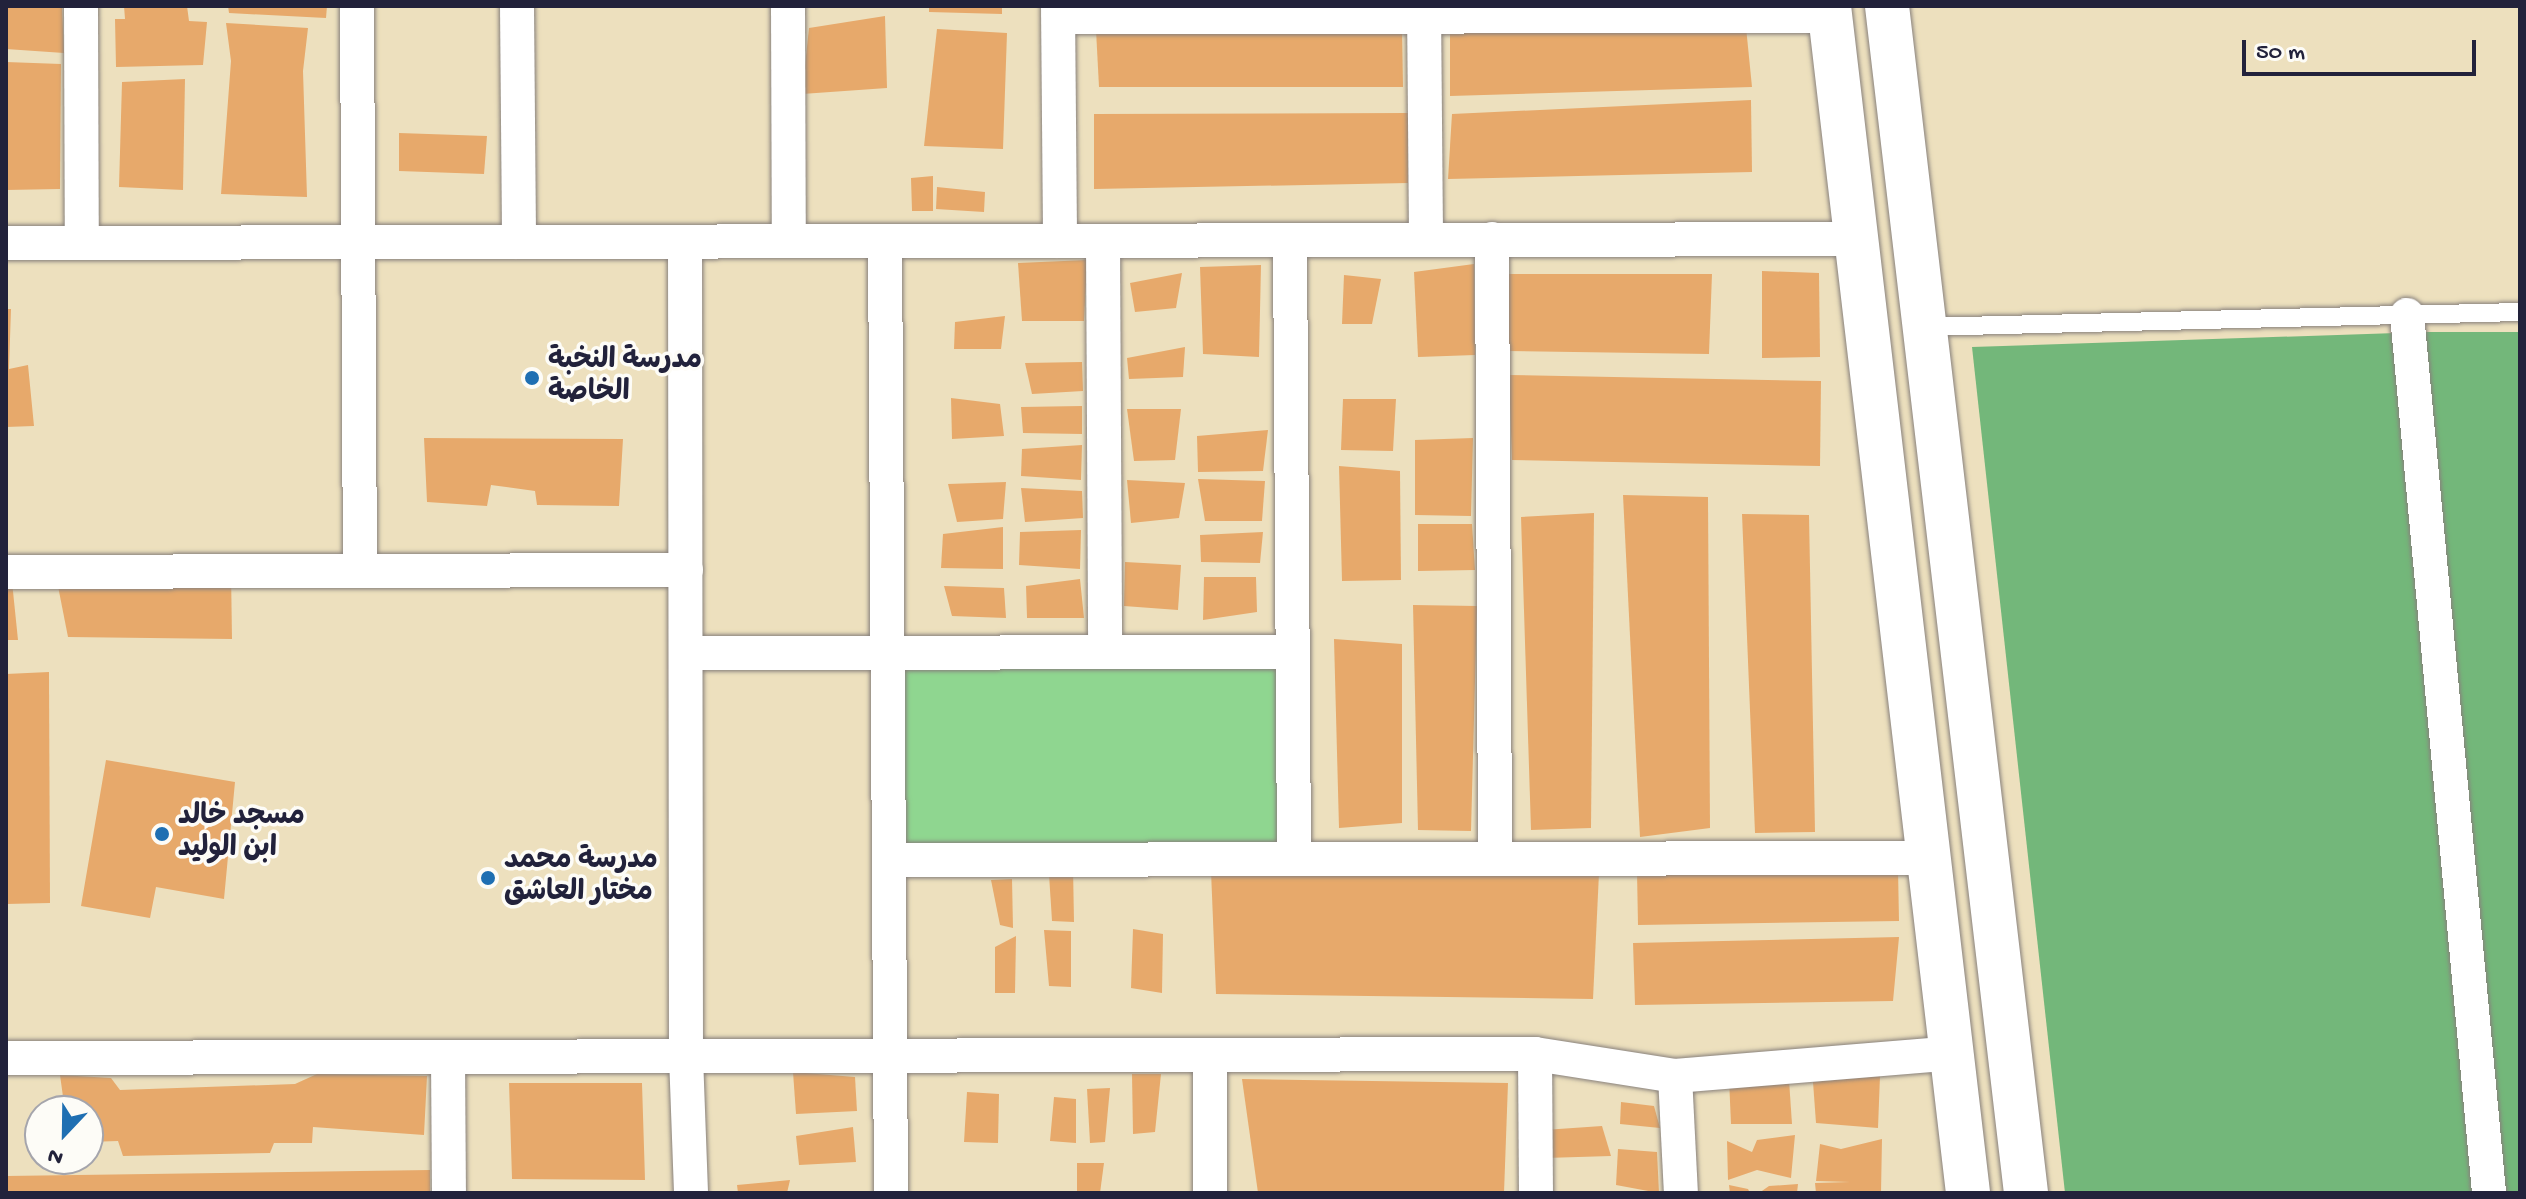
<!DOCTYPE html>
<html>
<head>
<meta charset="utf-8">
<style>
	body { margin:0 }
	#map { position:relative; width:2526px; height:1199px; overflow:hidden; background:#ede0be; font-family:"Gochi Hand","Playpen Sans Arabic",sans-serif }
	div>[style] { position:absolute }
	.green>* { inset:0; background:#8fd690 }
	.forest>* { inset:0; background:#73b77a }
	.building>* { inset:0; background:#e7a96b }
	.roads { filter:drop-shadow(0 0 2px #88817c) drop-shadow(0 0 2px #88817c) }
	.service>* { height:18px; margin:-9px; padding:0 9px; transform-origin:9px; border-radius:9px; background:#fff }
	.minor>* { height:34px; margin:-17px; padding:0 17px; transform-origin:17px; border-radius:17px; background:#fff }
	.primary>* { height:44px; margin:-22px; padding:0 22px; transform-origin:22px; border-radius:22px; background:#fff }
	.dots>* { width:22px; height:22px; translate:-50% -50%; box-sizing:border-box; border:4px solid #fdfcf7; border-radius:50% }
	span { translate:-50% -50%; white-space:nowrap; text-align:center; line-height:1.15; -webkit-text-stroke:7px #fdfcf7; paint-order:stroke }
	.poi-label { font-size:28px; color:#22223b; font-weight:700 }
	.left { translate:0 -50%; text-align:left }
	.frame { position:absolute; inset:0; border:8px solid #22223b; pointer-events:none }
	.north { position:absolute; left:24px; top:1095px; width:80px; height:80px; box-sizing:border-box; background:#fdfcf7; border:2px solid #a5a5ac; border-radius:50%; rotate:202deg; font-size:22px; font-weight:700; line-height:32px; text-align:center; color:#22223b }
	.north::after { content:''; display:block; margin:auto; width:28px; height:36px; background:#1f6fb2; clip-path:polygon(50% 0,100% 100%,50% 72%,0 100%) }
	.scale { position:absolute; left:2242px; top:40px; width:234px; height:36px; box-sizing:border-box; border:4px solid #22223b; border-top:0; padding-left:10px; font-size:24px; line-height:28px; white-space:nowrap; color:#22223b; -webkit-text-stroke:6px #fdfcf7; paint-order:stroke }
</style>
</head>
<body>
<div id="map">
	<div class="green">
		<i style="clip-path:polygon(1293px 652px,1294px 859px,889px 860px,888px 653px)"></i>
	</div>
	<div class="forest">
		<i style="clip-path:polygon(2426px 332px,2520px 332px,2520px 1193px,2065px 1193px,1972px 347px)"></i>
	</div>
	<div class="building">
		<i style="clip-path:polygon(6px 6px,62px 6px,64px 53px,6px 49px)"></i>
		<i style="clip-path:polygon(124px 6px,187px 6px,189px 21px,207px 22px,203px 65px,116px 67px,115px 19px,125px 19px)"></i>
		<i style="clip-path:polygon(228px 6px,327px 6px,326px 18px,229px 13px)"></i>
		<i style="clip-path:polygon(929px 6px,1002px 6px,1002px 14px,929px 12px)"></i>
		<i style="clip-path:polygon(885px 16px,887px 88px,802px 94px,809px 28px)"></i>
		<i style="clip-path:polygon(226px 23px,308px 28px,303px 71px,307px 197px,221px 194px,231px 61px)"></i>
		<i style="clip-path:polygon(1746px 27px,1752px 87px,1450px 96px,1450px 30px)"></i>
		<i style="clip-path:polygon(937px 29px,1007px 33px,1003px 149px,924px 146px)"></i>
		<i style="clip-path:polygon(1402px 29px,1403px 87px,1099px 87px,1096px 30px)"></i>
		<i style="clip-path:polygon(6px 62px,61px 64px,60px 189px,6px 190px)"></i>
		<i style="clip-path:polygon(185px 79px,183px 190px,119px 187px,122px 82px)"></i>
		<i style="clip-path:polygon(1751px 100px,1752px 172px,1448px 179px,1452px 114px)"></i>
		<i style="clip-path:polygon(1409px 113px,1408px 183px,1094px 189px,1094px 114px)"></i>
		<i style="clip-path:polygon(399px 133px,487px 136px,484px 174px,399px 171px)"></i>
		<i style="clip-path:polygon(933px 176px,933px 211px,912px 211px,911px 178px)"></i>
		<i style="clip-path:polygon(937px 187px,985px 192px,984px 212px,936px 209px)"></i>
		<i style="clip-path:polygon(1087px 260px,1084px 321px,1022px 321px,1018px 263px)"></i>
		<i style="clip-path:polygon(1474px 264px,1475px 355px,1418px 357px,1414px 272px)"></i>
		<i style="clip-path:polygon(1261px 265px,1259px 357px,1203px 354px,1200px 267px)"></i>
		<i style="clip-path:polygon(1762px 271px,1819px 273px,1820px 357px,1762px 358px)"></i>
		<i style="clip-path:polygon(1182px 273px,1176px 308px,1135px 312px,1130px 283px)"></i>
		<i style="clip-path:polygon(1509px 274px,1712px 274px,1709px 354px,1507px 351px)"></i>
		<i style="clip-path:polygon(1344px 275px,1381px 279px,1372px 324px,1342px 324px)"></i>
		<i style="clip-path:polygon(6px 309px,11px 309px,9px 369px,28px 365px,34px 426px,6px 427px)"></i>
		<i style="clip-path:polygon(1005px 316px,1001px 349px,954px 349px,955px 322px)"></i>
		<i style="clip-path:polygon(1185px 347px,1183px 377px,1129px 379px,1127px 358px)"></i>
		<i style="clip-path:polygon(1082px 362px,1083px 391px,1032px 394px,1025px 363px)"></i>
		<i style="clip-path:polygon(1509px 375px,1821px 381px,1820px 466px,1512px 460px)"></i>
		<i style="clip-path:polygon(951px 398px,1000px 404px,1004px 436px,952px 439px)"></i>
		<i style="clip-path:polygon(1343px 399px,1396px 399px,1393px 451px,1341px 450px)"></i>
		<i style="clip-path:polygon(1082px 406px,1082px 434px,1023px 433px,1021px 407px)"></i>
		<i style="clip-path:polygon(1127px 409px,1181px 409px,1175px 460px,1134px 461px)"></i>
		<i style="clip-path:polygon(1268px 430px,1263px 471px,1198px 472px,1197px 436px)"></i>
		<i style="clip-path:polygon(424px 438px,623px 439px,619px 506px,537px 505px,535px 491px,491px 485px,487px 506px,427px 502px)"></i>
		<i style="clip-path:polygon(1473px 438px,1471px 516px,1415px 515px,1415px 440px)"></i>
		<i style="clip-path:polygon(1082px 445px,1081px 480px,1021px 476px,1022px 449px)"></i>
		<i style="clip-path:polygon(1339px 466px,1400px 471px,1401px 580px,1342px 581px)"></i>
		<i style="clip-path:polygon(1198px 479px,1265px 481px,1262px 521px,1205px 521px)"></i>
		<i style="clip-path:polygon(1127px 480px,1185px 483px,1179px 518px,1131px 523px)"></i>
		<i style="clip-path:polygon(1006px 482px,1003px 519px,957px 522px,948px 484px)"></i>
		<i style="clip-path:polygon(1021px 488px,1082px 491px,1083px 518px,1025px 522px)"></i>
		<i style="clip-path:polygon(1623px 495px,1708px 497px,1710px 828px,1640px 837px)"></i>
		<i style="clip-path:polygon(1594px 513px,1591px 828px,1531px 830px,1521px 517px)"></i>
		<i style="clip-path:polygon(1742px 514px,1809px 515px,1815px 832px,1755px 833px)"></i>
		<i style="clip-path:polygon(1418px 524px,1472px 524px,1475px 570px,1418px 571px)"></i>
		<i style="clip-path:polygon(1003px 527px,1003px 569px,941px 568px,943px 534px)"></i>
		<i style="clip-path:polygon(1081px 530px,1080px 569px,1019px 565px,1020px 532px)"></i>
		<i style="clip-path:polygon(1263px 532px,1260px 563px,1201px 562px,1200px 535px)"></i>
		<i style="clip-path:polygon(1125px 562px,1181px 565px,1178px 610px,1124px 606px)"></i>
		<i style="clip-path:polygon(55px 571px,231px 571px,232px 639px,68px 637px)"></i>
		<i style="clip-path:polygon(6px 572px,11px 572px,18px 640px,6px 640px)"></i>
		<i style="clip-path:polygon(1204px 577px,1256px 577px,1257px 612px,1203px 620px)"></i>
		<i style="clip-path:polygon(1080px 579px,1084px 618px,1027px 618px,1026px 586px)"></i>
		<i style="clip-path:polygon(944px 586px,1004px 588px,1006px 618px,952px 616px)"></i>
		<i style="clip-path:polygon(1413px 605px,1477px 606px,1471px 831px,1418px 830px)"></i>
		<i style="clip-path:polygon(1334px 639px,1402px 644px,1402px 823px,1339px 828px)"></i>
		<i style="clip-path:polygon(49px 672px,50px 903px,6px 904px,6px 674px)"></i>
		<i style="clip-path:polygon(106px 760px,235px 782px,224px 899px,156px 887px,150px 918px,81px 906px)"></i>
		<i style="clip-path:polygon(1073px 867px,1074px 922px,1052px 921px,1049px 874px)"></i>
		<i style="clip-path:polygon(1898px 869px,1899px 921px,1638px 925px,1637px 872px)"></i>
		<i style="clip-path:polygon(1211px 871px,1599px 873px,1593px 999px,1216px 994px)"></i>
		<i style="clip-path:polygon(1012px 879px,1013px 928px,1000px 925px,991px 880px)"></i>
		<i style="clip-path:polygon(1133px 929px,1163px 934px,1162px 993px,1131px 988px)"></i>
		<i style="clip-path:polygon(1044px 930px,1071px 931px,1071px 987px,1049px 986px)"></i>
		<i style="clip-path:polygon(1016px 936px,1015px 993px,995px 993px,995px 947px)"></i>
		<i style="clip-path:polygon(1899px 937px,1893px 1001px,1635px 1005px,1633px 943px)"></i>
		<i style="clip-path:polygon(793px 1072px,855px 1077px,857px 1111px,796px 1114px)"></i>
		<i style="clip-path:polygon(317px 1074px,427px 1076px,424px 1135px,313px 1127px,312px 1143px,274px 1143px,270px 1153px,123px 1156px,118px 1141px,88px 1142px,88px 1111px,65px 1111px,60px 1075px,111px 1078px,120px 1090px,295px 1084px)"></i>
		<i style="clip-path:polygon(1132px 1074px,1161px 1074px,1155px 1132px,1133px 1134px)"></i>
		<i style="clip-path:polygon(1880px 1076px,1878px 1128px,1816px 1123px,1813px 1082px)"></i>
		<i style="clip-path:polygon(1242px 1079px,1508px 1083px,1504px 1193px,1258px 1193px)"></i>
		<i style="clip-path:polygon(1729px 1079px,1789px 1080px,1792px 1124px,1731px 1124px)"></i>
		<i style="clip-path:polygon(509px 1083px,642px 1083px,645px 1180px,512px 1179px)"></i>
		<i style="clip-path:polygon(1110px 1088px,1105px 1142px,1090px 1143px,1087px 1089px)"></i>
		<i style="clip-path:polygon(967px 1092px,999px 1094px,998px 1143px,964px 1142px)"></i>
		<i style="clip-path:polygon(1054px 1097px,1076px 1099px,1076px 1143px,1050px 1141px)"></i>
		<i style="clip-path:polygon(1621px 1102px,1654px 1106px,1660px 1128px,1620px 1124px)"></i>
		<i style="clip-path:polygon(1602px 1126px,1611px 1156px,1545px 1158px,1544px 1130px)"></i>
		<i style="clip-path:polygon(853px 1127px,856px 1162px,799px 1165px,796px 1136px)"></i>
		<i style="clip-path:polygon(1795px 1135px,1791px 1178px,1757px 1170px,1728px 1180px,1727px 1141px,1752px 1152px,1757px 1140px)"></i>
		<i style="clip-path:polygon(1882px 1139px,1881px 1193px,1816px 1193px,1815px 1183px,1850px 1182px,1816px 1181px,1820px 1144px,1841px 1149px)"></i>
		<i style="clip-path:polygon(1618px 1149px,1657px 1152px,1659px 1193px,1616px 1185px)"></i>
		<i style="clip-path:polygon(1077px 1163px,1104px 1163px,1100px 1193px,1077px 1193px)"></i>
		<i style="clip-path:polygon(430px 1170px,430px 1193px,6px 1193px,6px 1176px)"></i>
		<i style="clip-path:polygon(790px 1180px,787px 1193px,738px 1193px,737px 1185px)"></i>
		<i style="clip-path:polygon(1798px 1184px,1797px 1193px,1759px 1193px,1769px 1186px)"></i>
		<i style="clip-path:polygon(1729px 1185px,1748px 1189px,1750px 1193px,1730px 1193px)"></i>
	</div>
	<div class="roads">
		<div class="service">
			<i style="left:1923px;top:327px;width:597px;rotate:-1.44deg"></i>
		</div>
		<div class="minor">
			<i style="left:81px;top:6px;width:237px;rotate:89.8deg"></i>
			<i style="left:357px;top:6px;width:564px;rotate:89.7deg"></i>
			<i style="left:517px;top:6px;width:236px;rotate:89.5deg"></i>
			<i style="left:788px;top:6px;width:235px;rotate:89.8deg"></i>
			<i style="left:1058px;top:6px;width:235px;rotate:89.5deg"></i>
			<i style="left:1424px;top:6px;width:233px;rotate:89.5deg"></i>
			<i style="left:1059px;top:17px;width:771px;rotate:-0.07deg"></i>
			<i style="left:1492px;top:239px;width:620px;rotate:89.72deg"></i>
			<i style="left:1290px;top:240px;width:619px;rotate:89.63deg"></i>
			<i style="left:885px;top:241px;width:952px;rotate:89.64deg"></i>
			<i style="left:1103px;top:241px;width:411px;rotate:89.7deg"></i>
			<i style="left:685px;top:242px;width:814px;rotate:89.93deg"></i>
			<i style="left:686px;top:1056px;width:137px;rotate:87.9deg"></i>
			<i style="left:6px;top:243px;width:1851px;rotate:-0.12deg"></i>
			<i style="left:2407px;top:315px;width:882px;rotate:84.66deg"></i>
			<i style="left:6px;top:572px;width:680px;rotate:-0.17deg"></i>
			<i style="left:686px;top:653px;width:607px;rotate:-0.09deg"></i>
			<i style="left:889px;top:860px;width:1040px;rotate:-0.11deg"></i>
			<i style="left:1535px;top:1054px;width:139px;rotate:89.6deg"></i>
			<i style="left:1210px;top:1055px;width:138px;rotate:90deg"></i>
			<i style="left:448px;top:1057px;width:136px;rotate:89.6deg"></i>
			<i style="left:6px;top:1058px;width:1529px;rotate:-0.15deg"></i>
			<i style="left:1535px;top:1054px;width:142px;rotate:8.9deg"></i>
			<i style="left:1675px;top:1076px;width:278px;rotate:-4.7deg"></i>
			<i style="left:1675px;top:1076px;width:117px;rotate:87.1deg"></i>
		</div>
		<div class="primary">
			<i style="left:1829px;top:6px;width:1195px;rotate:83.32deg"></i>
			<i style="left:1887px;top:6px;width:1195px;rotate:83.32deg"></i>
		</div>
	</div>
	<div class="dots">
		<i style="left:532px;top:378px;background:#1f6fb2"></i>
		<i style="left:162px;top:834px;background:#1f6fb2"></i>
		<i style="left:488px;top:878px;background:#1f6fb2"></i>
	</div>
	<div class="poi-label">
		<span class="left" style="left:548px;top:378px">مدرسة النخبة<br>الخاصة</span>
		<span class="left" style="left:178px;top:834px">مسجد خالد<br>ابن الوليد</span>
		<span class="left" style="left:504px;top:878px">مدرسة محمد<br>مختار العاشق</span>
	</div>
	<div class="frame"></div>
	<div class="north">N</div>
	<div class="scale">50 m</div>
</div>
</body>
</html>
